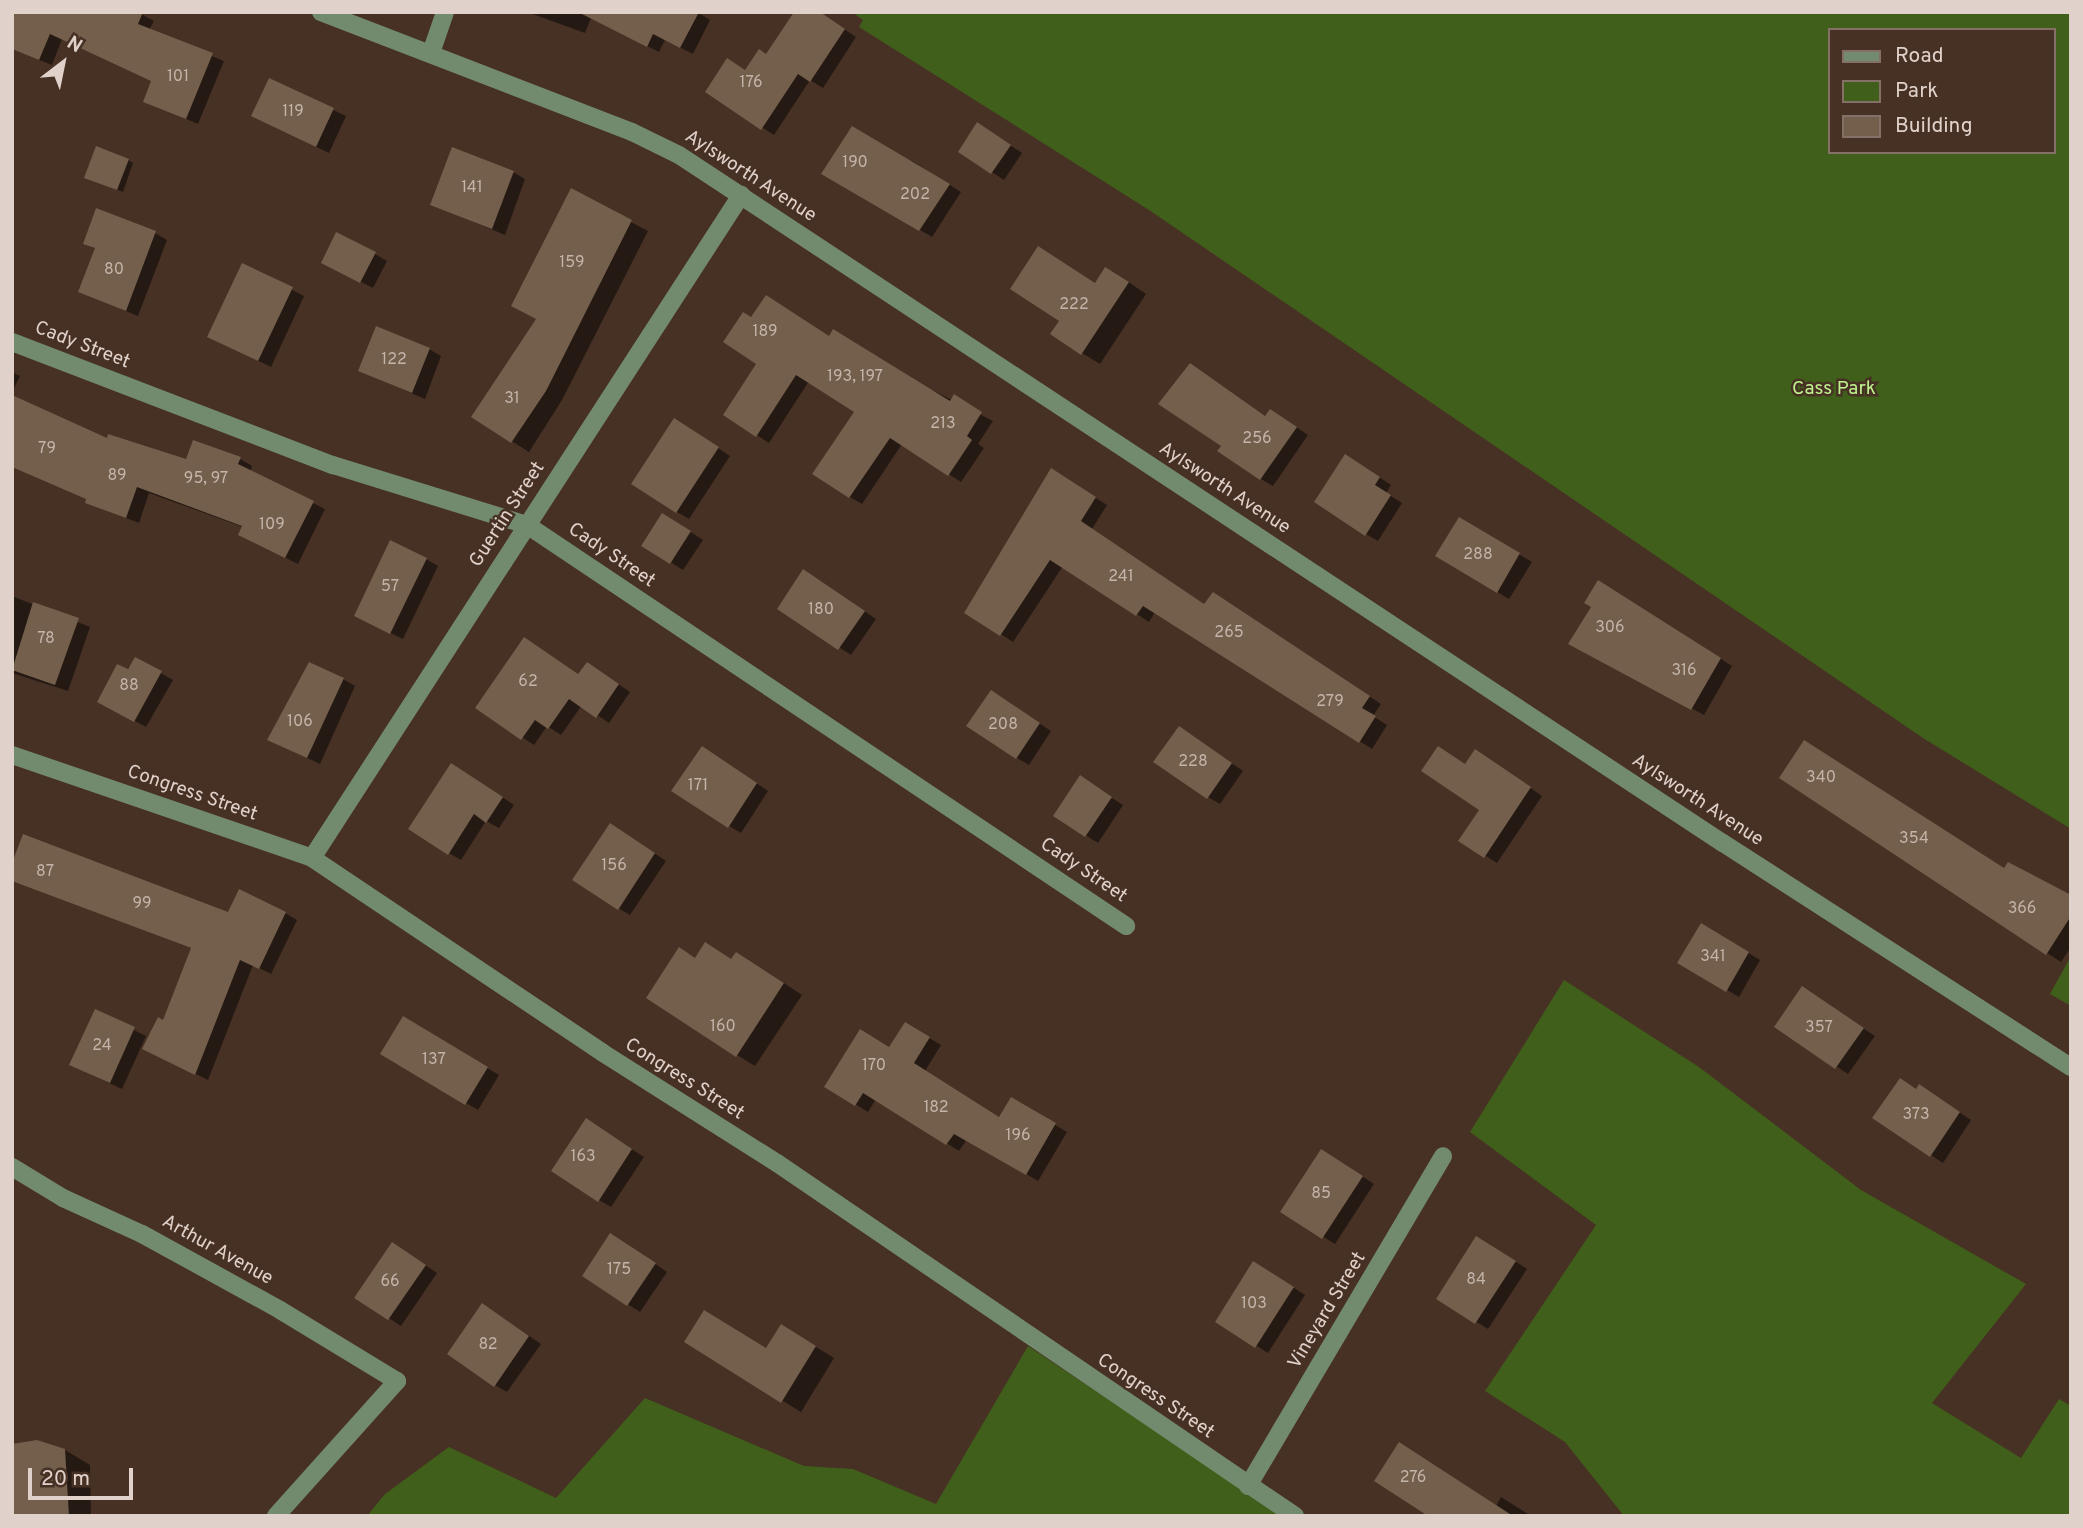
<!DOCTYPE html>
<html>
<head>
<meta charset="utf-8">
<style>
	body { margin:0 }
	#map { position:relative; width:2083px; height:1528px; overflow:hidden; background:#473024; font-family:Overpass,sans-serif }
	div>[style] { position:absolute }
	.green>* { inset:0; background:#405f1a }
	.shadow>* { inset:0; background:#0007 }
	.building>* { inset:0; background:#735f4b }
	.minor>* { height:18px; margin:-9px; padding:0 9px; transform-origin:9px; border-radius:9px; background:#728b6f }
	span { translate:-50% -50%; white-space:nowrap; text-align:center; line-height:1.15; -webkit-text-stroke:5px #473024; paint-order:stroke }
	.number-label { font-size:16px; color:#c5b4aa }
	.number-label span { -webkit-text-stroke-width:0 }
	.street-label { font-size:19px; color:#e0d1ca }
	.park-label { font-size:19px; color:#bff28d }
	.frame { position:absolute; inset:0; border:14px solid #e0d1ca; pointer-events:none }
	.legend { position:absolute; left:1828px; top:28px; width:228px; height:126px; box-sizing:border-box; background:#473024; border:2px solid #847066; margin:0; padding:9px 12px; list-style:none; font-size:21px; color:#e0d1ca }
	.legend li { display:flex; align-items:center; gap:14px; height:35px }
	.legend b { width:35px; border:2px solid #847066 }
	.north { position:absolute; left:28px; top:28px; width:70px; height:70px; -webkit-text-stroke:5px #473024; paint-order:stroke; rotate:32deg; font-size:19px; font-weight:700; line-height:28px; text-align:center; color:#e0d1ca }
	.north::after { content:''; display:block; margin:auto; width:24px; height:32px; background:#e0d1ca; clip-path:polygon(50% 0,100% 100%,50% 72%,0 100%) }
	.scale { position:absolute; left:28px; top:1468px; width:105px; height:32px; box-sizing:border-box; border:4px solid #e0d1ca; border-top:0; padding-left:9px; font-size:21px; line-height:24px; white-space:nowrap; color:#e0d1ca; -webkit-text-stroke:5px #473024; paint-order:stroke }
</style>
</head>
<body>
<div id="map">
	<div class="green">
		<i style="clip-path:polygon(evenodd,852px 12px,2071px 12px,2071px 829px,1923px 738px,1149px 210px,859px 27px,863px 20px,852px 12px,1829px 30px,2053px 30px,2053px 152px,1829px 152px,1829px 30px)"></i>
		<i style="clip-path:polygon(2071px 956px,2071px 1006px,2050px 994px)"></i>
		<i style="clip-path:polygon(1564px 980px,1699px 1067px,1861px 1190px,2026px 1284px,1932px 1403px,2021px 1458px,2059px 1399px,2071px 1406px,2071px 1516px,1624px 1516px,1565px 1442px,1485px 1391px,1596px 1225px,1470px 1132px)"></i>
		<i style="clip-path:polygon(1028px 1346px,1277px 1512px,1275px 1516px,367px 1516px,385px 1494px,449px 1447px,556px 1498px,645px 1398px,804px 1466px,853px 1469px,936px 1504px)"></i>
	</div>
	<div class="shadow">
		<i style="clip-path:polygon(12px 12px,137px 12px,154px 21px,149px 30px,224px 61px,198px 124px,145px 101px,153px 81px,62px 39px,52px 65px,12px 49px)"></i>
		<i style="clip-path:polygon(527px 12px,697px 12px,710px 20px,693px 54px,665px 40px,659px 52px,591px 18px,585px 33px)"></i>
		<i style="clip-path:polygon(818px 12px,856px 37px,823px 88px,810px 80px,774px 135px,707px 92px,746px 71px)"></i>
		<i style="clip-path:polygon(270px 80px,346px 116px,329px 153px,253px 116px)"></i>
		<i style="clip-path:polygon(990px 132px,1022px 153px,1004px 180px,960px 151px)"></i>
		<i style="clip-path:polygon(128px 160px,133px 163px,123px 192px,92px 180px)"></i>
		<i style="clip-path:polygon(912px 161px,961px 192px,932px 237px,823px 173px)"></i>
		<i style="clip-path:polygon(513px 172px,525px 179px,505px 235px,432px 204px)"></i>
		<i style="clip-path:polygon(571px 191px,648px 231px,562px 400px,529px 452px,474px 417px,538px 319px)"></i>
		<i style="clip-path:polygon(155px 233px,167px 240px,138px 316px,80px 292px,96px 249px,85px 243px)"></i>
		<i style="clip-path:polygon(375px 254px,387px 261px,373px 288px,336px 269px)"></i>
		<i style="clip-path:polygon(243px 265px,304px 296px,271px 367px,222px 343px)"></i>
		<i style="clip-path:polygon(1124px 279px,1146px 294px,1100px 364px,1082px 353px,1096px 285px)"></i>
		<i style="clip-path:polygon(752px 319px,830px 338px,993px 421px,978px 444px,984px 448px,961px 482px,902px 444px,862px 504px,850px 497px,815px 473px,857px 411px,809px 381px,769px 443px,726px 415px,759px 364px)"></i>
		<i style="clip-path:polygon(429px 349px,441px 356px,425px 399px,360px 371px)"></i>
		<i style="clip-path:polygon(12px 372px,20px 376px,12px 392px)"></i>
		<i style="clip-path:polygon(1266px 417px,1283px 418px,1308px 435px,1273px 486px,1261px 479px)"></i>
		<i style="clip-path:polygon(687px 427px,730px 456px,689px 519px,677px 512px)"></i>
		<i style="clip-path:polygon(108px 440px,187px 462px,240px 459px,252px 466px,250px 472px,325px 509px,298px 564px,252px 541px,243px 527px,149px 493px,139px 523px,87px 503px)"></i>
		<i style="clip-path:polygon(1358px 463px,1391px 485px,1386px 493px,1402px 503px,1378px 541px,1366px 534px)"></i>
		<i style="clip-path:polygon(1064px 478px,1107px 505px,1092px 529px,1206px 606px,1225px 601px,1381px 704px,1373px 716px,1387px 725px,1372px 749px,1155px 612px,1149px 622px,1063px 566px,1013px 642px,967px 612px)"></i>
		<i style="clip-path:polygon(1460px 519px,1532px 562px,1509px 599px,1438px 556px)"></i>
		<i style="clip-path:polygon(675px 522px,703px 540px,683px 570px,643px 545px)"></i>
		<i style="clip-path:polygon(426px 559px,438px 566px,403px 639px,368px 622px)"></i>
		<i style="clip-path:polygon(816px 578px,876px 619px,851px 655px,779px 608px)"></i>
		<i style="clip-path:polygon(1611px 589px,1732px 666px,1704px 715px,1583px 650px)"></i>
		<i style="clip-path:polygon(12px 596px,90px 627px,68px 691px,12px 673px)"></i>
		<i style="clip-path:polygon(136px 659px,173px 680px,146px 727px,99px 701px)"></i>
		<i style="clip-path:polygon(599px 671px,630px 692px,609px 723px,582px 705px,561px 735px,547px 726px,534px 745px,478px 708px)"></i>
		<i style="clip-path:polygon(343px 679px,355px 686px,320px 764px,282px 746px)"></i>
		<i style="clip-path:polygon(1003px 699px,1051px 731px,1029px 765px,1017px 758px)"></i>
		<i style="clip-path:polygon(1191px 735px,1243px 771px,1220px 804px,1208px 797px)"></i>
		<i style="clip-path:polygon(715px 756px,768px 791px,741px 833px,729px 826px)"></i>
		<i style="clip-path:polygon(1487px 758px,1542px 796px,1497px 863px,1461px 840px,1482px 809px,1466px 765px)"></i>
		<i style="clip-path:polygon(464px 772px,514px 805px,499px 828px,486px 821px,461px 860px,449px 853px)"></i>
		<i style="clip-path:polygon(1092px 785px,1123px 805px,1098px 843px,1055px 816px)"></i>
		<i style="clip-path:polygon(623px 832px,666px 861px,630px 915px,618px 908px)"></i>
		<i style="clip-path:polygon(2005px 870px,2071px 898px,2071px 947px,2061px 962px,2047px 953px)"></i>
		<i style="clip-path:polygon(12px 880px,229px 914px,285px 913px,297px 920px,271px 974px,253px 965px,208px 1080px,157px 1055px,193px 949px)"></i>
		<i style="clip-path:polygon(1702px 925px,1760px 960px,1739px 997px,1680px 962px)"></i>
		<i style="clip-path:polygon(696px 959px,755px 964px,802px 995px,755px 1066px,737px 1055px)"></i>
		<i style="clip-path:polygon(1814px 996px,1875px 1036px,1848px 1074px,1776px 1027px)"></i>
		<i style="clip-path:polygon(95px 1011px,146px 1036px,122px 1089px,84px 1071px)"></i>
		<i style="clip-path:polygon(404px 1018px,499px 1075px,478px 1110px,383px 1054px)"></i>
		<i style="clip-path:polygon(906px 1024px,941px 1045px,925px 1071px,1000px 1119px,1011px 1099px,1067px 1132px,1038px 1181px,967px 1139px,959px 1151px,876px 1099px,868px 1112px,826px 1086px,890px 1049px)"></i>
		<i style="clip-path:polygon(1917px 1090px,1932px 1094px,1971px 1120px,1943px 1163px,1875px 1118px)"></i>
		<i style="clip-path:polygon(599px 1128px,644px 1157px,611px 1207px,599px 1200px)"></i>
		<i style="clip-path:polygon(1334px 1158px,1374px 1184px,1335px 1244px,1282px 1211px)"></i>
		<i style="clip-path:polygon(623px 1242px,667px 1272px,640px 1312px,584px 1276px)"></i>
		<i style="clip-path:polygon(1489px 1245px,1527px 1269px,1488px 1329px,1438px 1298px)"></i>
		<i style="clip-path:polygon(404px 1251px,437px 1273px,401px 1326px,357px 1297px)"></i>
		<i style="clip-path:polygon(1266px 1270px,1305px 1295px,1268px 1353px,1217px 1321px)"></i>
		<i style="clip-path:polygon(483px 1305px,541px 1344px,507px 1392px,495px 1385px)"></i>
		<i style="clip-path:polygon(800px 1337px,834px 1358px,801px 1412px,686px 1342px,767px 1350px)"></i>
		<i style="clip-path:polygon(65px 1450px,90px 1465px,91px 1516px,12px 1516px)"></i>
		<i style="clip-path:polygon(1501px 1497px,1531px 1516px,1445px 1516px,1496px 1506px)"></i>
	</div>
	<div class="building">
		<i style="clip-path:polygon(12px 12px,143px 12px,138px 24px,213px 53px,186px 119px,143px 102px,151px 81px,50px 34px,39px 60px,12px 49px)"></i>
		<i style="clip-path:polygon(578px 12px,699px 12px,680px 48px,653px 34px,647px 47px)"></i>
		<i style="clip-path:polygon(794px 12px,820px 12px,845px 29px,810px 82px,798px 74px,761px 130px,705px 92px,727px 58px,745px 70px,759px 49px,766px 54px)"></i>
		<i style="clip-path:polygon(269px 78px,334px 108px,316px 147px,251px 116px)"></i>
		<i style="clip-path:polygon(977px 122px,1011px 145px,991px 174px,958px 152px)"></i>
		<i style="clip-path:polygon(852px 126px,950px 184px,919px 231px,821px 174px)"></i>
		<i style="clip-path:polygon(96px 146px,129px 159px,117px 190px,84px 178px)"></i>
		<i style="clip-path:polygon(452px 147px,514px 171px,492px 229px,430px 205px)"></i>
		<i style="clip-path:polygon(571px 188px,632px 220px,546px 391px,511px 443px,471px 417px,536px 319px,511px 306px)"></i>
		<i style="clip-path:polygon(96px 208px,156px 231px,126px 311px,78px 292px,95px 248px,83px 244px)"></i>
		<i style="clip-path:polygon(336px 232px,376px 252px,360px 283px,321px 263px)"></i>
		<i style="clip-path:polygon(1038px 246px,1095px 283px,1105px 267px,1129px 282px,1081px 355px,1050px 334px,1059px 321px,1010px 289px)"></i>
		<i style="clip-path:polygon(242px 263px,293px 287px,258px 361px,207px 337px)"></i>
		<i style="clip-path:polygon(766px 295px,829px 336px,833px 329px,950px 401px,954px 394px,982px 412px,967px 436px,972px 440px,948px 476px,890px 438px,849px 498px,812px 474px,854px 412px,796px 375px,756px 437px,723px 415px,756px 364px,723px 342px,743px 312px,751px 317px)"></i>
		<i style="clip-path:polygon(376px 326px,430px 348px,412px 393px,358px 371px)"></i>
		<i style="clip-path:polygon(1190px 363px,1265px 416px,1270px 409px,1297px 427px,1260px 480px,1217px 451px,1221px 446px,1158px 404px)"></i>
		<i style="clip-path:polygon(12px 395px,107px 438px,108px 434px,186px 459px,193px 440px,241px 457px,238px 464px,314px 501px,285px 558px,238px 535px,242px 526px,137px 487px,126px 518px,85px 503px,86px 499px,12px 467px)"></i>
		<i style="clip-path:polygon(674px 418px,719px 447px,676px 513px,631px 484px)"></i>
		<i style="clip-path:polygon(1345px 454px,1380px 477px,1375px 485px,1391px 495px,1365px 536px,1314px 502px)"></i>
		<i style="clip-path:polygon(1051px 468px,1096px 497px,1081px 521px,1204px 604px,1213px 592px,1370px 696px,1362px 708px,1376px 716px,1359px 743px,1143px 606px,1136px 616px,1050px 560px,1000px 636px,964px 613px)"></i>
		<i style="clip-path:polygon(662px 513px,691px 531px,670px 564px,641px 546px)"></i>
		<i style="clip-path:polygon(1459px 517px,1520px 553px,1497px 593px,1435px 556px)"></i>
		<i style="clip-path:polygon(390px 540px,427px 558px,390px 634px,354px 616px)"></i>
		<i style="clip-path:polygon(803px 569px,865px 611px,838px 650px,777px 609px)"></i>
		<i style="clip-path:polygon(1598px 580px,1721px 658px,1691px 710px,1568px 644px,1591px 607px,1584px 603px)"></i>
		<i style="clip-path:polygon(33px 602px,79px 618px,55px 685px,12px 670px)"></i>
		<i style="clip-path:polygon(524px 637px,578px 674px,587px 662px,619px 684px,596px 718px,569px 699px,548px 729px,535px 720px,521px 740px,475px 708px)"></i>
		<i style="clip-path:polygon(135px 657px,162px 671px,134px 722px,97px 702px,117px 664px,128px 669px)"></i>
		<i style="clip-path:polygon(309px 662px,344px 678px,307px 758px,267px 740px)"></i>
		<i style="clip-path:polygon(991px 690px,1040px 723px,1016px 759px,966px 726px)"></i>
		<i style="clip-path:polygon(1179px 726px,1232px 763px,1207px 799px,1153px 762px)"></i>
		<i style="clip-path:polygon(1804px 740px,2004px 868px,2008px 862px,2071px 895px,2071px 916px,2046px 955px,1779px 778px)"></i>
		<i style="clip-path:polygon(702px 746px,757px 783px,728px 828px,671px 791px)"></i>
		<i style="clip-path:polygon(1438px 746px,1465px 764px,1475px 749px,1531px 787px,1484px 858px,1458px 841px,1479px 810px,1421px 771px)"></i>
		<i style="clip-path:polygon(451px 763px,503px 797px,486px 823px,474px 814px,448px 855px,408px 829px)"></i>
		<i style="clip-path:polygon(1080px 775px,1112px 797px,1085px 837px,1053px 816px)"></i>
		<i style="clip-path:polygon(610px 823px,655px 853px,618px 910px,572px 880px)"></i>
		<i style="clip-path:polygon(23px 834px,228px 912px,239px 889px,286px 912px,259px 969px,240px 960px,195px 1075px,142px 1049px,158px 1017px,163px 1020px,191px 948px,12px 881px,12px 863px)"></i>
		<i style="clip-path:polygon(1701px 923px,1749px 952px,1726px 992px,1677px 963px)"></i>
		<i style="clip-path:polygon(705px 942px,731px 959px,736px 952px,784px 983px,736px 1057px,646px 998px,679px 947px,695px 958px)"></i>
		<i style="clip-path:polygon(1802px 986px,1864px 1028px,1835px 1069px,1774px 1027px)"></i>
		<i style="clip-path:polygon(95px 1009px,135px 1027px,110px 1083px,69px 1065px)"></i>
		<i style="clip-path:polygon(403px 1016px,488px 1067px,465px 1105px,380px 1054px)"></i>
		<i style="clip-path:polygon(905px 1022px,930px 1037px,914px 1063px,999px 1117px,1011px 1097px,1056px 1123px,1026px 1175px,954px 1134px,946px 1145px,863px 1093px,855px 1106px,824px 1087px,860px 1029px,889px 1047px)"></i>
		<i style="clip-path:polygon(1900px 1078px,1916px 1089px,1919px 1084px,1960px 1112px,1930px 1157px,1872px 1118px)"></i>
		<i style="clip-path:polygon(586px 1118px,632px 1149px,598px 1202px,551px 1171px)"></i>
		<i style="clip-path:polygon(1321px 1149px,1363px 1176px,1322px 1239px,1280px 1212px)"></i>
		<i style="clip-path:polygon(610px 1233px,656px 1263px,627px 1306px,582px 1276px)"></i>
		<i style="clip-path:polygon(1476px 1236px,1516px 1261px,1475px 1324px,1436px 1299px)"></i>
		<i style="clip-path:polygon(392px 1242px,426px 1265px,388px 1320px,354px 1298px)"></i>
		<i style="clip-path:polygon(1253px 1261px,1294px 1287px,1255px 1348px,1215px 1322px)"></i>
		<i style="clip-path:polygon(482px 1303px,529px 1336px,494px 1387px,447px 1354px)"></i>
		<i style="clip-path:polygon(704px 1310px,766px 1348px,781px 1324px,816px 1346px,781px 1403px,684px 1342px)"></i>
		<i style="clip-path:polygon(37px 1440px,65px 1449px,69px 1516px,12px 1516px,12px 1444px)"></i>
		<i style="clip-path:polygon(1399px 1442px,1513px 1516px,1428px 1516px,1374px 1481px)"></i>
	</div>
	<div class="minor">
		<i style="left:321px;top:12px;width:333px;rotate:21.1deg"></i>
		<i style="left:632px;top:132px;width:52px;rotate:26.1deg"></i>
		<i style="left:679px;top:155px;width:1250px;rotate:33.39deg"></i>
		<i style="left:1723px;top:843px;width:414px;rotate:32.8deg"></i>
		<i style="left:431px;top:53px;width:43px;rotate:-71.1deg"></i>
		<i style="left:12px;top:342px;width:344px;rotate:21deg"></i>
		<i style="left:333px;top:465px;width:203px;rotate:17.2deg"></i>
		<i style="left:527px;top:525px;width:721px;rotate:33.8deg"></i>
		<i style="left:12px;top:755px;width:317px;rotate:18.9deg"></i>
		<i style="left:312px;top:858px;width:350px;rotate:33.8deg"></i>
		<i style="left:603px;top:1053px;width:206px;rotate:32.3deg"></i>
		<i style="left:777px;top:1163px;width:627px;rotate:34.27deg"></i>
		<i style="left:312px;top:858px;width:790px;rotate:-57.09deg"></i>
		<i style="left:12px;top:1167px;width:60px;rotate:31.3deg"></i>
		<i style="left:63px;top:1198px;width:87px;rotate:24.5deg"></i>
		<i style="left:142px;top:1234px;width:158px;rotate:28.8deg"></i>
		<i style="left:280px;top:1310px;width:137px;rotate:31.3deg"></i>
		<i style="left:397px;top:1381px;width:181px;rotate:131.9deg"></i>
		<i style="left:1248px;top:1486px;width:383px;rotate:-59.4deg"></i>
	</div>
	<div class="number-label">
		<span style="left:178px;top:77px">101</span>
		<span style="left:751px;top:83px">176</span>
		<span style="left:293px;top:112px">119</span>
		<span style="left:855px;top:163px">190</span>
		<span style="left:472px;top:188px">141</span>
		<span style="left:915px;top:195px">202</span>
		<span style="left:572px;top:263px">159</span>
		<span style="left:114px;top:270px">80</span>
		<span style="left:1074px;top:305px">222</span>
		<span style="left:765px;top:332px">189</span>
		<span style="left:394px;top:360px">122</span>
		<span style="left:855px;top:377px">193, 197</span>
		<span style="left:512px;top:399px">31</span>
		<span style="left:943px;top:424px">213</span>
		<span style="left:1257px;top:439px">256</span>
		<span style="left:47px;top:449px">79</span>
		<span style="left:117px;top:476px">89</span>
		<span style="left:206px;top:479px">95, 97</span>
		<span style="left:272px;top:525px">109</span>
		<span style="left:1478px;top:555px">288</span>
		<span style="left:1121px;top:577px">241</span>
		<span style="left:390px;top:587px">57</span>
		<span style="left:821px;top:610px">180</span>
		<span style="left:1610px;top:628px">306</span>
		<span style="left:1229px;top:633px">265</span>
		<span style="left:46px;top:639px">78</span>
		<span style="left:1684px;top:671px">316</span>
		<span style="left:528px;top:682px">62</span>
		<span style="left:129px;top:686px">88</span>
		<span style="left:1330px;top:702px">279</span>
		<span style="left:300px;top:722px">106</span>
		<span style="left:1003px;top:725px">208</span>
		<span style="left:1193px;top:762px">228</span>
		<span style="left:1821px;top:778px">340</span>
		<span style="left:698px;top:786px">171</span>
		<span style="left:1914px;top:839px">354</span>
		<span style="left:614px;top:866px">156</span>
		<span style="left:45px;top:872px">87</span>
		<span style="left:142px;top:904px">99</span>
		<span style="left:2022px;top:909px">366</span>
		<span style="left:1713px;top:957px">341</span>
		<span style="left:723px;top:1027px">160</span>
		<span style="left:1819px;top:1028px">357</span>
		<span style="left:102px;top:1046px">24</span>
		<span style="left:434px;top:1060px">137</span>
		<span style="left:874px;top:1066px">170</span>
		<span style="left:936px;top:1108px">182</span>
		<span style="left:1916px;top:1115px">373</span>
		<span style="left:1018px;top:1136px">196</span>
		<span style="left:583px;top:1157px">163</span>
		<span style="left:1321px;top:1194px">85</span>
		<span style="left:619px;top:1270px">175</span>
		<span style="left:1476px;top:1280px">84</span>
		<span style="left:390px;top:1282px">66</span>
		<span style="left:1254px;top:1304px">103</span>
		<span style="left:488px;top:1345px">82</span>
		<span style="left:1413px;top:1478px">276</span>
	</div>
	<div class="street-label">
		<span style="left:750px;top:177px;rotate:33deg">Aylsworth Avenue</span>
		<span style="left:82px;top:346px;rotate:21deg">Cady Street</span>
		<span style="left:1224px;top:489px;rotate:33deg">Aylsworth Avenue</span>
		<span style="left:508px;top:515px;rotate:-57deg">Guertin Street</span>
		<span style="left:611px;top:556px;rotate:34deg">Cady Street</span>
		<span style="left:192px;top:794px;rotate:19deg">Congress Street</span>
		<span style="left:1697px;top:801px;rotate:33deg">Aylsworth Avenue</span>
		<span style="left:1083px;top:871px;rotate:34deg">Cady Street</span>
		<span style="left:684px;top:1080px;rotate:32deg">Congress Street</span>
		<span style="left:217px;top:1251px;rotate:29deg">Arthur Avenue</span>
		<span style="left:1328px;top:1311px;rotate:-59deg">Vineyard Street</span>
		<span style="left:1155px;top:1397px;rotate:34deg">Congress Street</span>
	</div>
	<div class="park-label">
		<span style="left:1834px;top:390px">Cass Park</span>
	</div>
	<div class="frame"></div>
	<ul class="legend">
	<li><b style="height:9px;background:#728b6f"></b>Road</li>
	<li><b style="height:19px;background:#405f1a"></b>Park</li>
	<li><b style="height:19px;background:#735f4b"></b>Building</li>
	</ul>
	<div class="north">N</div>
	<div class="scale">20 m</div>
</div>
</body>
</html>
